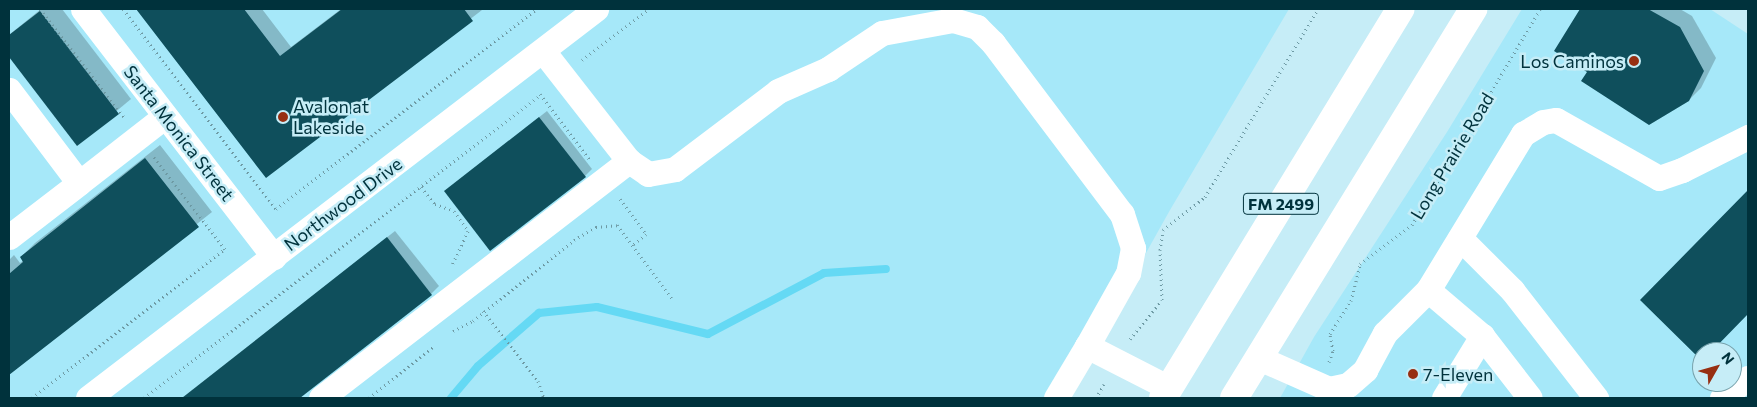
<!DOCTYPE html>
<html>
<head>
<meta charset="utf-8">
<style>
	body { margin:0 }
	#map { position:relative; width:1757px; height:407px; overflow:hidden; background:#c6edf7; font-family:Commissioner,sans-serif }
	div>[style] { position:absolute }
	.built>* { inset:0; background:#a6e8f9 }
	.shadow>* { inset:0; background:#0003 }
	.stream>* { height:8px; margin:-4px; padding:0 4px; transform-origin:4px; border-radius:4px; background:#65d9f4 }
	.building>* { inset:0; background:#0f4f5c }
	.path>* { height:3px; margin-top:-1.5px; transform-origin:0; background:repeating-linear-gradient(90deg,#6e9aa4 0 1px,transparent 0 5px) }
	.minor>* { height:25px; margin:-12.5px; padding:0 12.5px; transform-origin:12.5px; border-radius:12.5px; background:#fff }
	.major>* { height:28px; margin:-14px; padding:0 14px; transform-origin:14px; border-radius:14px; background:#fff }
	.dots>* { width:14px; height:14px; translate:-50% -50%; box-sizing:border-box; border:2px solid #c6edf7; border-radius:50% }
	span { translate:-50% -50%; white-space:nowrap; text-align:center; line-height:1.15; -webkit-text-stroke:5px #c6edf7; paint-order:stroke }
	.shield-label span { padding:1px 4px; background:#c6edf7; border:1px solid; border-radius:4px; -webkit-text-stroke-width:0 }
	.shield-label { font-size:16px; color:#00323c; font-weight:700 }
	.poi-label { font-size:18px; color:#00323c }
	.right { translate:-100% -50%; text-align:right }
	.left { translate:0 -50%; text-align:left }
	.street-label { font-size:18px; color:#00323c }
	.frame { position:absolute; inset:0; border:10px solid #00323c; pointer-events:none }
	.north { position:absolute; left:1692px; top:342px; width:50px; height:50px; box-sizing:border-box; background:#c6edf7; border:1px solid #77a2ac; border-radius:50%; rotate:52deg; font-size:14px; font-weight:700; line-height:20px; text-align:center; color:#00323c }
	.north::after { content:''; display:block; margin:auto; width:18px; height:22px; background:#972f12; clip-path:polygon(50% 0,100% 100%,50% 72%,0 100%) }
</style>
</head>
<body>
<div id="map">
	<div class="built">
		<i style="clip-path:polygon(9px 9px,1289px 9px,1170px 210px,1065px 398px,9px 398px)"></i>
		<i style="clip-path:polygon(evenodd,1522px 9px,1710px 9px,1748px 34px,1748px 398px,1280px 398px,1314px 337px,1447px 132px,1522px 9px,1702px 352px,1732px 352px,1732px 382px,1702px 382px,1702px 352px)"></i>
	</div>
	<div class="shadow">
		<i style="clip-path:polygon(41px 9px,62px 9px,131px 99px,77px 144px,9px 55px,9px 35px)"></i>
		<i style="clip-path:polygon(138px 9px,262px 9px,291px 47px,341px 9px,482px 10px,266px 177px)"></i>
		<i style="clip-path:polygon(1581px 9px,1680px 9px,1692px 16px,1716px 58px,1701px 88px,1689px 100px,1588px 72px,1556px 51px)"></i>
		<i style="clip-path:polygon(547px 111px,592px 169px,585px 176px,445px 191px)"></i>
		<i style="clip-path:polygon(160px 145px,212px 212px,9px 373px,9px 260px,14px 255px,20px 263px,24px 260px,21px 257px,35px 243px)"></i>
		<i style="clip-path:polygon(1748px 192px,1748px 312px,1710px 352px,1702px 352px,1642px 300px)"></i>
		<i style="clip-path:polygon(395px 231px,439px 286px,431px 294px,298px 398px,182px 398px)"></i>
	</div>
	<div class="stream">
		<i style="left:451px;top:398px;width:42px;rotate:-49.8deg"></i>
		<i style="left:478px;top:366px;width:81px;rotate:-41deg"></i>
		<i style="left:539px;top:313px;width:58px;rotate:-5.9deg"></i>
		<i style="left:597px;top:307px;width:114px;rotate:13.7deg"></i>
		<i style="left:708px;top:334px;width:131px;rotate:-27.7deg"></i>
		<i style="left:824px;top:273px;width:62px;rotate:-3.7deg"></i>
	</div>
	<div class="building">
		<i style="clip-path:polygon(136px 9px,244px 9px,280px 56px,342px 9px,464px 9px,473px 21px,266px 178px)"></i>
		<i style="clip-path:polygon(1580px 9px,1648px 9px,1680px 27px,1704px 71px,1689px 101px,1649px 125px,1581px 81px,1587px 72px,1554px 51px)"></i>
		<i style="clip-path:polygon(40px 11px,119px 114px,77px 146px,9px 57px,9px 35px)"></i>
		<i style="clip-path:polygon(539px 117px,586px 177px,490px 251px,444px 191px)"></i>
		<i style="clip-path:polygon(145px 158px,199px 227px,9px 375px,9px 274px,23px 262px,20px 257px)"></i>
		<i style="clip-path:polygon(1748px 190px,1748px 314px,1711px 352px,1702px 352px,1702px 361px,1640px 300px)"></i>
		<i style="clip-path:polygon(387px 237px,432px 295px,300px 398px,182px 398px)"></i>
	</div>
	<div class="path">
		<i style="left:40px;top:9px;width:137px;rotate:52.1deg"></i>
		<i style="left:123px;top:9px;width:252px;rotate:52.6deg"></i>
		<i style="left:276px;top:209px;width:329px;rotate:-37.5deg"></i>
		<i style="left:582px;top:60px;width:84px;rotate:-37.3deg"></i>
		<i style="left:540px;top:94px;width:83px;rotate:52.9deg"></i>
		<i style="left:421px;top:187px;width:22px;rotate:51deg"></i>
		<i style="left:435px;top:204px;width:20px;rotate:20deg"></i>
		<i style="left:454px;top:211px;width:24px;rotate:55deg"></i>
		<i style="left:468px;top:231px;width:38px;rotate:115deg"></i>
		<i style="left:620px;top:199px;width:44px;rotate:53.4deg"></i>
		<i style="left:646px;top:234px;width:19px;rotate:141deg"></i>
		<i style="left:483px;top:311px;width:89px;rotate:51.8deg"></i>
		<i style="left:538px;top:381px;width:18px;rotate:71deg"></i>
		<i style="left:453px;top:331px;width:22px;rotate:-27deg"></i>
		<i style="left:473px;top:321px;width:129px;rotate:-38.7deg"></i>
		<i style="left:574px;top:240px;width:26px;rotate:-31deg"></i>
		<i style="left:596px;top:227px;width:21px;rotate:-5deg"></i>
		<i style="left:617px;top:225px;width:94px;rotate:53.3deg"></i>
		<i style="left:1130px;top:339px;width:50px;rotate:-50.6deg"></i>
		<i style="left:1162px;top:300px;width:50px;rotate:-92.3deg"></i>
		<i style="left:1160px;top:250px;width:20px;rotate:-81deg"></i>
		<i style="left:1163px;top:230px;width:53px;rotate:-38.2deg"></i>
		<i style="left:1205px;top:197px;width:219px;rotate:-59deg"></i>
		<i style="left:1329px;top:362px;width:12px;rotate:-70deg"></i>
		<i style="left:1333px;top:351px;width:17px;rotate:-100deg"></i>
		<i style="left:1330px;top:334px;width:39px;rotate:-58deg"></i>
		<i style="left:1351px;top:301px;width:38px;rotate:-76deg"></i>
		<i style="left:1360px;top:264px;width:65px;rotate:-36.9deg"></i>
		<i style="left:1412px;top:225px;width:251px;rotate:-59.3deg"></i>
		<i style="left:32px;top:398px;width:244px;rotate:-37.7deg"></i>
		<i style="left:225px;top:249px;width:118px;rotate:-127.7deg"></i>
		<i style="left:144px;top:398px;width:499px;rotate:-37.4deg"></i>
		<i style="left:369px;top:398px;width:82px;rotate:-38.6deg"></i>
		<i style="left:1096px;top:398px;width:16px;rotate:-60deg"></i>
	</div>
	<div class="minor">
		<i style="left:83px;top:9px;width:313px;rotate:52.4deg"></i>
		<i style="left:543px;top:51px;width:140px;rotate:52deg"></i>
		<i style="left:629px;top:161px;width:23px;rotate:34deg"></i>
		<i style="left:648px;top:174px;width:27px;rotate:-10deg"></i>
		<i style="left:675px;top:169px;width:129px;rotate:-37.1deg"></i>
		<i style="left:778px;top:91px;width:55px;rotate:-23.7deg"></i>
		<i style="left:828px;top:69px;width:65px;rotate:-33.7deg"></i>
		<i style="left:882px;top:33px;width:72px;rotate:-10.4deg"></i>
		<i style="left:953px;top:20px;width:25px;rotate:16deg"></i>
		<i style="left:977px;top:27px;width:23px;rotate:45deg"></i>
		<i style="left:993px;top:43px;width:214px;rotate:53deg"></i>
		<i style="left:1122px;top:214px;width:36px;rotate:72deg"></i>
		<i style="left:1133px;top:248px;width:25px;rotate:101deg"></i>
		<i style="left:1128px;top:273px;width:84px;rotate:119.3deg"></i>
		<i style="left:9px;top:90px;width:116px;rotate:53deg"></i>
		<i style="left:79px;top:183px;width:109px;rotate:-37.9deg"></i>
		<i style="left:9px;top:237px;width:88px;rotate:-37.6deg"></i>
		<i style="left:1460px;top:238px;width:74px;rotate:45deg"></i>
		<i style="left:1512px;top:290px;width:137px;rotate:52.1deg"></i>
		<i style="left:1428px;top:290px;width:71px;rotate:40.4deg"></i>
		<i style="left:1482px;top:336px;width:78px;rotate:52.3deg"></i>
		<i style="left:1259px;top:358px;width:77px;rotate:23.9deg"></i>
		<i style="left:1329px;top:389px;width:19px;rotate:-12deg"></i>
		<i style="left:1348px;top:385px;width:23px;rotate:-41deg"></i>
		<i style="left:1365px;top:370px;width:42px;rotate:-61.6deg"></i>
		<i style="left:1385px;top:333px;width:61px;rotate:-45deg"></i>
		<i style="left:1428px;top:290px;width:183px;rotate:-58.7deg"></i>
		<i style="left:1523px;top:134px;width:23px;rotate:-31deg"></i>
		<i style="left:1543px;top:122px;width:13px;rotate:-9deg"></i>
		<i style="left:1556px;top:120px;width:118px;rotate:29.4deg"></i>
		<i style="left:1659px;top:178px;width:24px;rotate:-19deg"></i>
		<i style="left:1682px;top:170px;width:74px;rotate:-26.6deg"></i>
		<i style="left:88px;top:398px;width:640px;rotate:-37.44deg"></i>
		<i style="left:321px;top:398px;width:389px;rotate:-37.6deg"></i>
		<i style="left:1056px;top:398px;width:61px;rotate:-59.2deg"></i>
		<i style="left:1087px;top:346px;width:92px;rotate:27.1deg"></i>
		<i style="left:1444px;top:398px;width:73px;rotate:-58.5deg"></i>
		<i style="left:1722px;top:398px;width:33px;rotate:-38deg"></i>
	</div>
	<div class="major">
		<i style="left:1163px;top:398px;width:456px;rotate:-58.6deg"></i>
		<i style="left:1234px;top:398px;width:457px;rotate:-58.4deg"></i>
	</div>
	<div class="dots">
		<i style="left:1634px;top:61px;background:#972f12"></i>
		<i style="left:283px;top:117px;background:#972f12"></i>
		<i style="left:1413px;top:374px;background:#972f12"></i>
	</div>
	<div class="shield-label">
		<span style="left:1281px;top:204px">FM 2499</span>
	</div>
	<div class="poi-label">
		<span class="right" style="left:1624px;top:61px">Los Caminos</span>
		<span class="left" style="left:293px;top:117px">Avalon at<br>Lakeside</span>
		<span class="left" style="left:1423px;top:374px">7-Eleven</span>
	</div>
	<div class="street-label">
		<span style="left:179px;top:133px;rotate:52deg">Santa Monica Street</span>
		<span style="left:1452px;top:156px;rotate:-59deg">Long Prairie Road</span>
		<span style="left:343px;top:204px;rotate:-37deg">Northwood Drive</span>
	</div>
	<div class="frame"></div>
	<div class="north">N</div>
</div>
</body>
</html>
